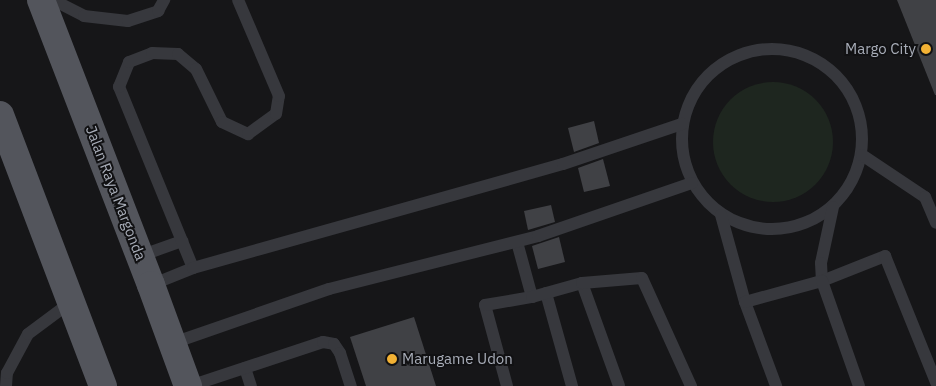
<!DOCTYPE html>
<html>
<head>
<meta charset="utf-8">
<style>
	body { margin:0 }
	#map { position:relative; width:936px; height:386px; overflow:hidden; background:#161618; font-family:"IBM Plex Sans",sans-serif }
	div>[style] { position:absolute }
	.green>* { inset:0; background:#1e261f }
	.round { border-radius:50% }
	.building>* { inset:0; background:#404145 }
	.service>* { height:12px; margin:-6px; padding:0 6px; transform-origin:6px; border-radius:6px; background:#37383d }
	.service>.ring { margin:-6px; padding:0; box-sizing:content-box; background:none; border:12px solid #37383d; border-radius:50% }
	.primary>* { height:28px; margin:-14px; padding:0 14px; transform-origin:14px; border-radius:14px; background:#53555c }
	.dots>* { width:14px; height:14px; translate:-50% -50%; box-sizing:border-box; border:2px solid #111113; border-radius:50% }
	span { translate:-50% -50%; white-space:nowrap; text-align:center; line-height:1.15; -webkit-text-stroke:4px #111113; paint-order:stroke }
	.poi-label { font-size:15px; color:#a8adb8 }
	.right { translate:-100% -50%; text-align:right }
	.left { translate:0 -50%; text-align:left }
	.street-label { font-size:15px; color:#a8adb8 }
</style>
</head>
<body>
<div id="map">
	<div class="green">
		<i class="round" style="left:713px;top:82px;width:120px;height:120px"></i>
	</div>
	<div class="building">
		<i style="clip-path:polygon(897px 0,936px 0,936px 95px,935px 95px)"></i>
		<i style="clip-path:polygon(594px 121px,599px 143px,574px 152px,568px 128px)"></i>
		<i style="clip-path:polygon(603px 159px,610px 186px,584px 192px,578px 168px)"></i>
		<i style="clip-path:polygon(551px 205px,555px 222px,528px 230px,524px 211px)"></i>
		<i style="clip-path:polygon(559px 237px,565px 262px,538px 269px,532px 246px)"></i>
		<i style="clip-path:polygon(414px 317px,436px 386px,366px 386px,350px 337px)"></i>
	</div>
	<div class="service">
		<i style="left:53px;top:0;width:35px;rotate:27deg"></i>
		<i style="left:84px;top:16px;width:44px;rotate:6.5deg"></i>
		<i style="left:128px;top:21px;width:32px;rotate:-18deg"></i>
		<i style="left:158px;top:11px;width:13px;rotate:-61deg"></i>
		<i class="ring" style="left:682px;top:49px;width:168px;height:168px"></i>
		<i style="left:862px;top:155px;width:76px;rotate:33.7deg"></i>
		<i style="left:925px;top:197px;width:28px;rotate:67deg"></i>
		<i style="left:833px;top:207px;width:57px;rotate:102.1deg"></i>
		<i style="left:821px;top:263px;width:18px;rotate:87deg"></i>
		<i style="left:822px;top:281px;width:68px;rotate:-21.6deg"></i>
		<i style="left:885px;top:256px;width:136px;rotate:68deg"></i>
		<i style="left:721px;top:215px;width:90px;rotate:74.6deg"></i>
		<i style="left:745px;top:302px;width:90px;rotate:69.7deg"></i>
		<i style="left:517px;top:242px;width:57px;rotate:74.7deg"></i>
		<i style="left:140px;top:256px;width:45px;rotate:-19.7deg"></i>
		<i style="left:193px;top:268px;width:196px;rotate:-112.2deg"></i>
		<i style="left:119px;top:87px;width:27px;rotate:-68deg"></i>
		<i style="left:129px;top:62px;width:25px;rotate:-21deg"></i>
		<i style="left:152px;top:53px;width:26px;rotate:2deg"></i>
		<i style="left:178px;top:54px;width:23px;rotate:40deg"></i>
		<i style="left:196px;top:69px;width:59px;rotate:63.9deg"></i>
		<i style="left:222px;top:122px;width:29px;rotate:25deg"></i>
		<i style="left:248px;top:134px;width:34px;rotate:-36deg"></i>
		<i style="left:276px;top:114px;width:18px;rotate:-81deg"></i>
		<i style="left:279px;top:96px;width:104px;rotate:-113.1deg"></i>
		<i style="left:582px;top:283px;width:109px;rotate:70.2deg"></i>
		<i style="left:151px;top:285px;width:45px;rotate:-22deg"></i>
		<i style="left:193px;top:268px;width:384px;rotate:-15.7deg"></i>
		<i style="left:563px;top:164px;width:126px;rotate:-18.6deg"></i>
		<i style="left:546px;top:293px;width:97px;rotate:74.4deg"></i>
		<i style="left:745px;top:302px;width:80px;rotate:-15.3deg"></i>
		<i style="left:822px;top:281px;width:111px;rotate:70.6deg"></i>
		<i style="left:173px;top:343px;width:165px;rotate:-19.1deg"></i>
		<i style="left:329px;top:289px;width:216px;rotate:-14.2deg"></i>
		<i style="left:538px;top:236px;width:163px;rotate:-19deg"></i>
		<i style="left:245px;top:368px;width:19px;rotate:72deg"></i>
		<i style="left:6px;top:386px;width:13px;rotate:-86deg"></i>
		<i style="left:7px;top:373px;width:44px;rotate:-61.7deg"></i>
		<i style="left:28px;top:334px;width:54px;rotate:-36.7deg"></i>
		<i style="left:190px;top:386px;width:140px;rotate:-18.3deg"></i>
		<i style="left:323px;top:342px;width:11px;rotate:10deg"></i>
		<i style="left:334px;top:344px;width:11px;rotate:56deg"></i>
		<i style="left:340px;top:353px;width:35px;rotate:72deg"></i>
		<i style="left:507px;top:386px;width:84px;rotate:-105.2deg"></i>
		<i style="left:485px;top:305px;width:48px;rotate:-9.7deg"></i>
		<i style="left:532px;top:297px;width:52px;rotate:-15.6deg"></i>
		<i style="left:582px;top:283px;width:60px;rotate:-4.8deg"></i>
		<i style="left:642px;top:278px;width:119px;rotate:65.6deg"></i>
	</div>
	<div class="primary">
		<i style="left:41px;top:0;width:305px;rotate:68.9deg"></i>
		<i style="left:151px;top:285px;width:108px;rotate:69.9deg"></i>
		<i style="left:0;top:115px;width:290px;rotate:69.2deg"></i>
	</div>
	<div class="dots">
		<i style="left:926px;top:49px;background:#f2b134"></i>
		<i style="left:392px;top:359px;background:#f2b134"></i>
	</div>
	<div class="poi-label">
		<span class="right" style="left:916px;top:49px">Margo City</span>
		<span class="left" style="left:402px;top:359px">Marugame Udon</span>
	</div>
	<div class="street-label">
		<span style="left:116px;top:193px;rotate:69deg">Jalan Raya Margonda</span>
	</div>
</div>
</body>
</html>
